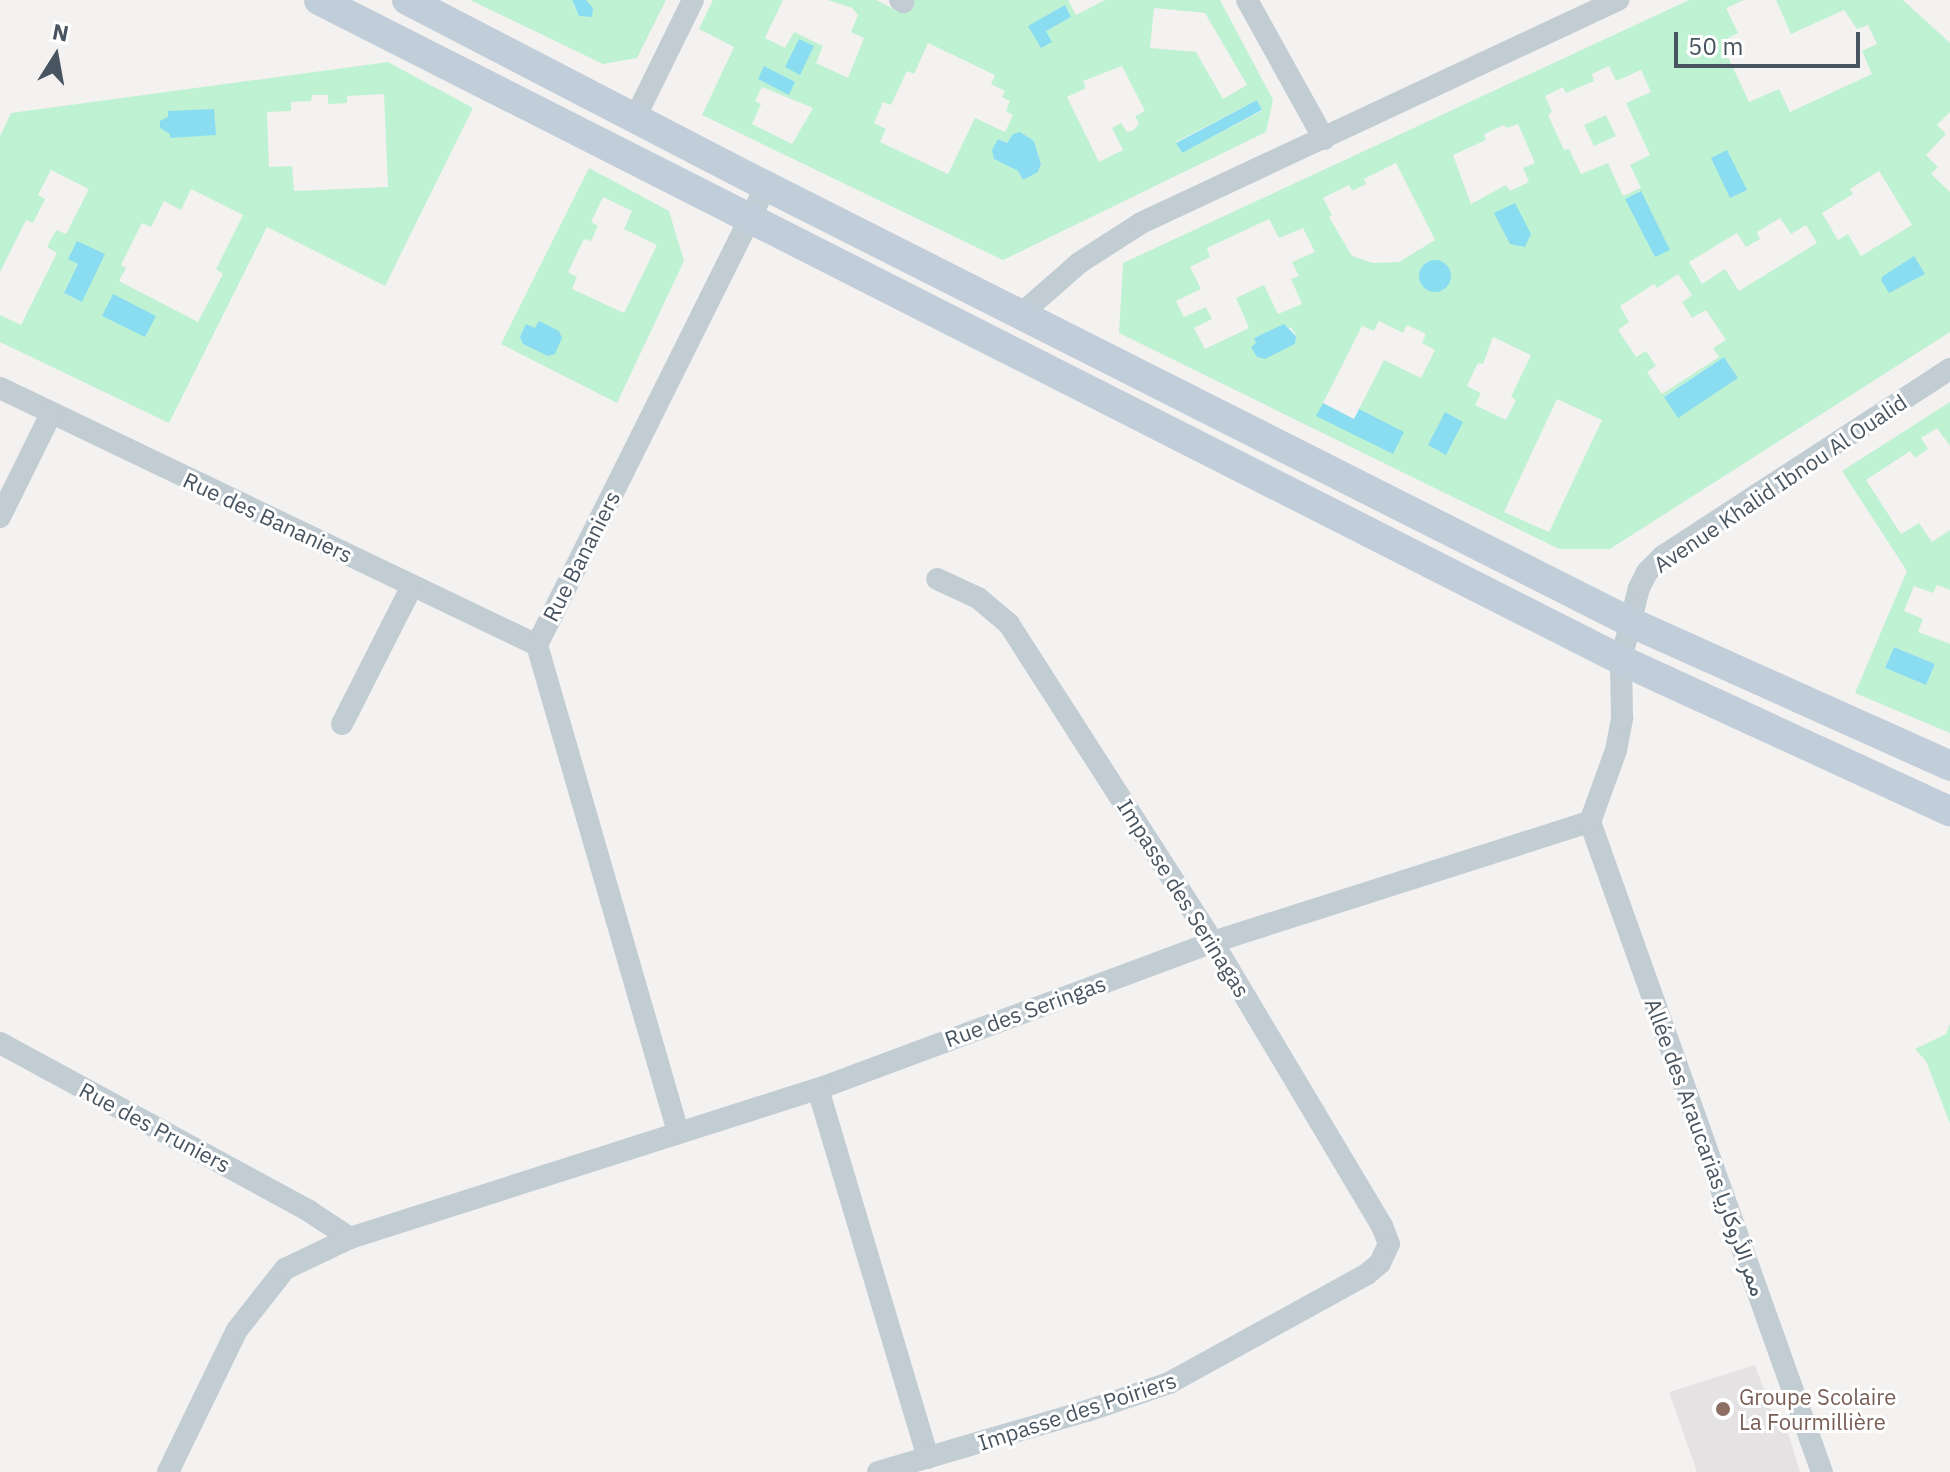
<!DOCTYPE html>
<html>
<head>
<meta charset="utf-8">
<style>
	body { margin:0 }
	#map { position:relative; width:1950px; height:1472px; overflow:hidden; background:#f4f1f1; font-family:"IBM Plex Sans",Vazirmatn,sans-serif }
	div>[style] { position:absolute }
	.education>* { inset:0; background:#e5e2e3 }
	.green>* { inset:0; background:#bff2d2 }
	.water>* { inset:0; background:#8addf1 }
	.round { border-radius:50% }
	.street>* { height:22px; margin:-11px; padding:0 11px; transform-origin:11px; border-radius:11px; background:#c1ccd3 }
	.secondary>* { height:30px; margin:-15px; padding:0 15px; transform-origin:15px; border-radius:15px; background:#c1cdd9 }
	.dots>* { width:22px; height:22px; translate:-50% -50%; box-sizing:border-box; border:4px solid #fff; border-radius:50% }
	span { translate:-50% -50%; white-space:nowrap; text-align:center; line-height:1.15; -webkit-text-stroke:6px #fff; paint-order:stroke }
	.street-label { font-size:22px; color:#485560 }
	.education-label { font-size:22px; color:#785e54 }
	.left { translate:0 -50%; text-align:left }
	.north { position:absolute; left:16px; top:16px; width:80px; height:80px; -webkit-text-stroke:6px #fff; paint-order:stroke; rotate:11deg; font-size:22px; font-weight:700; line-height:32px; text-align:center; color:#485560 }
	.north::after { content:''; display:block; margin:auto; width:28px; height:36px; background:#485560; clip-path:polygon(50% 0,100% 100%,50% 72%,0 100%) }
	.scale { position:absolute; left:1674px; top:32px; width:186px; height:36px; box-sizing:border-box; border:4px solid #485560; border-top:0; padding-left:10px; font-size:24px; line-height:28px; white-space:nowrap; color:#485560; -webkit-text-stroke:6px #fff; paint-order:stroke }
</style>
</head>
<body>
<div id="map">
	<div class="education">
		<i style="clip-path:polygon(1755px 1365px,1778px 1428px,1786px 1426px,1800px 1472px,1697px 1472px,1669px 1392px)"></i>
	</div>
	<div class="green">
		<i style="clip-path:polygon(470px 0,572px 0,576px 11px,586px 0,666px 0,637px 58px,603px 64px)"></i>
		<i style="clip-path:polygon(evenodd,713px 0,783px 0,765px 38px,785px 48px,794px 32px,823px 46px,816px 63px,848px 78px,864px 38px,851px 32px,858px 15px,852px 8px,828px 0,876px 0,898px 11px,904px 0,1068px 0,1076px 15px,1105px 0,1220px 0,1273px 100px,1266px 132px,1003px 260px,702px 115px,734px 47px,699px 29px,713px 0,1154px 8px,1205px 13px,1247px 85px,1223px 99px,1196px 52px,1150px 48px,1154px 8px,713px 0,928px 43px,995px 75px,991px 84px,1005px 91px,1002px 97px,1010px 101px,1006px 111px,1013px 115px,1005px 132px,975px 118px,948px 174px,880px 142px,886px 129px,874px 123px,883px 102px,891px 105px,907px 71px,914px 74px,928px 43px,713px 0,1122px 66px,1145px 111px,1135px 116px,1139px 124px,1134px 130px,1127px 132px,1121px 123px,1112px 128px,1123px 150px,1099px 162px,1067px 97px,1086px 88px,1083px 81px,1122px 66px,713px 0,762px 87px,813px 108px,792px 144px,752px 124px,761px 104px,755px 101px,762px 87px,713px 0,1257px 100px,1262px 111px,1181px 153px,1176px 142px,1257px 100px,713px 0,1018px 133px,1034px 141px,1041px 164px,1038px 172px,1023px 180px,1018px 171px,994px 159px,998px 139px,1007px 143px,1018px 133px)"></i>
		<i style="clip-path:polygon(evenodd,1689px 0,1744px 0,1726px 8px,1738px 33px,1721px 42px,1749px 102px,1779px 89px,1790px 112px,1872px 74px,1862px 51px,1877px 44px,1868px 25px,1857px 29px,1844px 10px,1791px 34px,1776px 0,1903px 0,1950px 43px,1950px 112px,1937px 125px,1946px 134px,1926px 155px,1938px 167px,1931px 174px,1950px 192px,1950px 332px,1610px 549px,1559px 549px,1119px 333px,1123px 263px,1689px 0,1609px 66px,1616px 81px,1641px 70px,1651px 92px,1626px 103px,1650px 155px,1630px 165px,1641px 188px,1623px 196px,1608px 163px,1581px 174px,1569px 149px,1564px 150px,1548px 115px,1552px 112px,1545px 96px,1563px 87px,1566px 93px,1594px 81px,1592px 74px,1609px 66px,1689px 0,1518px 124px,1535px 163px,1523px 168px,1529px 182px,1510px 191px,1506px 185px,1471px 204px,1453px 155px,1486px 140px,1484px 134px,1504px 125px,1506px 128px,1518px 124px,1689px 0,1396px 163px,1435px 240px,1399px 262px,1373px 263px,1352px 256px,1329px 217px,1332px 215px,1323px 198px,1349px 185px,1352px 191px,1366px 184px,1364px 179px,1396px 163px,1689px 0,1879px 171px,1912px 225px,1861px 256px,1848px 234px,1838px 240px,1822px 213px,1853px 194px,1850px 189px,1879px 171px,1689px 0,1640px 191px,1655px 257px,1626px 199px,1640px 191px,1689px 0,1780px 218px,1791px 234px,1806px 225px,1817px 243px,1739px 291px,1725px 269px,1702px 284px,1689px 262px,1737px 233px,1746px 247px,1760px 239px,1757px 232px,1780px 218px,1689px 0,1269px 219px,1279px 238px,1303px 228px,1315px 252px,1292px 262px,1299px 276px,1291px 279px,1302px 304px,1278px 314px,1264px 285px,1236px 298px,1249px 328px,1205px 349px,1194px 328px,1212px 319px,1206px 307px,1184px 317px,1176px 301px,1201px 289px,1190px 267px,1210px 257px,1207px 248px,1269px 219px,1689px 0,1436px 260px,1445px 289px,1435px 292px,1420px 280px,1419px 275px,1426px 262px,1436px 260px,1689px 0,1678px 274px,1692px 295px,1682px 302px,1692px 318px,1706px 310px,1726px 340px,1713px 348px,1719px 357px,1662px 394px,1647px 372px,1656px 366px,1646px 351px,1636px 357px,1618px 330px,1629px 322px,1620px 306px,1654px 284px,1657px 288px,1678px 274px,1689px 0,1379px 321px,1403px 333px,1407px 325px,1426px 334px,1422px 343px,1435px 350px,1421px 378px,1384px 360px,1359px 409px,1393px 454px,1317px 415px,1362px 326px,1374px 331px,1379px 321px,1689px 0,1286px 327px,1291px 328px,1296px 335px,1295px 344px,1264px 357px,1251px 347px,1256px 343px,1255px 337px,1286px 327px,1689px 0,1493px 337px,1531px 355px,1511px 397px,1516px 400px,1506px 420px,1475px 405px,1481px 393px,1467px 386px,1478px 363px,1483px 364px,1493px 337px,1689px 0,1724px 357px,1738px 378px,1678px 417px,1665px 396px,1724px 357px,1689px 0,1557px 399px,1602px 420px,1549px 532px,1504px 512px,1557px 399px)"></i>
		<i style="clip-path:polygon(evenodd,388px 62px,473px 108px,385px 286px,267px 227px,169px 423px,0 342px,0 315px,21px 325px,57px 253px,47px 247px,56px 230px,66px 234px,89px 189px,51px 170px,38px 195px,45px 199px,33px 223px,26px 220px,0 272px,0 136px,11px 113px,388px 62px,384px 94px,388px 187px,294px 191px,292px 166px,269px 167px,267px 112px,291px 111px,291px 102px,311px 101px,312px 95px,328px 95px,328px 104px,347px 103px,347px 96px,384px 94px,388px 62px,191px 189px,243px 215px,216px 269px,223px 274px,198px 322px,119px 281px,126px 268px,121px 265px,142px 223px,151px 227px,164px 201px,181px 210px,191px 189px,388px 62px,78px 264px,82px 302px,64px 293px,78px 264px)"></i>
		<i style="clip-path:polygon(1606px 115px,1616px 136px,1594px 146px,1584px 125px)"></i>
		<i style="clip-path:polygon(evenodd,589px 168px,669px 211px,684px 261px,617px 403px,501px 344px,589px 168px,603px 197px,632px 211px,624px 229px,657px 245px,624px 313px,572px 289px,577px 277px,568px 272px,584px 239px,591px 241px,598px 226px,591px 222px,603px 197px)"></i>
		<i style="clip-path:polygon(evenodd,1950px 402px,1950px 446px,1937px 428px,1921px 438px,1928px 449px,1915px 458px,1910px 451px,1866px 480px,1901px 534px,1919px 523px,1932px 542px,1950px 530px,1950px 590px,1937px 585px,1933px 593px,1914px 586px,1904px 611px,1923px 619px,1918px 632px,1950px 644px,1950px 733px,1855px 693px,1907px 571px,1842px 471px,1950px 402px,1894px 647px,1935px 664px,1926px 685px,1885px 668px,1894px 647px)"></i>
		<i style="clip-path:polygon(1950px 1024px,1950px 1124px,1926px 1061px,1915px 1049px,1946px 1034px)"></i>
	</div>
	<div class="water">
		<i style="clip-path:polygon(572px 0,586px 0,593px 8px,592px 17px,579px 16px)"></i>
		<i style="clip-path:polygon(1065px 5px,1071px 17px,1046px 31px,1052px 42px,1041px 48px,1028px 26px)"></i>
		<i style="clip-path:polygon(799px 39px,814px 46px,800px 75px,785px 67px)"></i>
		<i style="clip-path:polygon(764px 66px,795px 82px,789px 95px,758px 79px)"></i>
		<i style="clip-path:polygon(1257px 100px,1262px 110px,1182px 153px,1176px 143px)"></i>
		<i style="clip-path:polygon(214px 109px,216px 135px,170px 138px,170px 134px,160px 128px,160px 121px,168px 117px,168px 111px)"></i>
		<i style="clip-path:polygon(1020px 132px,1034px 141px,1041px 164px,1038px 172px,1023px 180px,1018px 171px,994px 159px,992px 150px,998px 139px,1007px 143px,1013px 134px)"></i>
		<i style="clip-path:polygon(1727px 150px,1747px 190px,1730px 198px,1711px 158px)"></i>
		<i style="clip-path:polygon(1641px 191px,1670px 250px,1655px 257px,1625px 199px)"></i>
		<i style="clip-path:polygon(1515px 203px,1531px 234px,1525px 247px,1510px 244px,1494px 213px)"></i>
		<i style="clip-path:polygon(77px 241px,105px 254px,82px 302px,64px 293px,78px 264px,68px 259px)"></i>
		<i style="clip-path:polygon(1914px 256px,1925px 274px,1889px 293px,1881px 280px,1883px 276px)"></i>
		<i class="round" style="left:1419px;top:260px;width:32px;height:32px"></i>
		<i style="clip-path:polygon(113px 294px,156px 316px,145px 337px,102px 316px)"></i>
		<i style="clip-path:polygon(539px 321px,559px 331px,562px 338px,555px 354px,548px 356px,523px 344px,520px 337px,526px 324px,535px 328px)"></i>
		<i style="clip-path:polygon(1284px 324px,1296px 336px,1295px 344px,1265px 359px,1257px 357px,1251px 347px,1256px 343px,1254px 338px)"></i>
		<i style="clip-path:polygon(1724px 357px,1738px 378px,1678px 418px,1664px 397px)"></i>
		<i style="clip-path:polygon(1323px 403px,1354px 419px,1359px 409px,1404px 432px,1393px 454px,1316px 416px)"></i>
		<i style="clip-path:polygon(1445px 412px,1463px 422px,1446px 455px,1428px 445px)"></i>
		<i style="clip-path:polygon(1894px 647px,1935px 664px,1926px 685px,1885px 668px)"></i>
	</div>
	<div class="street">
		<i style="left:900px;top:0;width:4px;rotate:34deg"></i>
		<i style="left:1247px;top:0;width:159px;rotate:61deg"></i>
		<i style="left:635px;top:118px;width:131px;rotate:-63.8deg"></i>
		<i style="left:1021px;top:314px;width:77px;rotate:-41.3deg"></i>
		<i style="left:1079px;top:263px;width:74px;rotate:-32.8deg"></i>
		<i style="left:1141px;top:223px;width:527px;rotate:-25.06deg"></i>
		<i style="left:0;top:388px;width:595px;rotate:25.58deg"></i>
		<i style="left:0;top:517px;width:115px;rotate:-63.7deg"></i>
		<i style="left:342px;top:724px;width:155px;rotate:-63.1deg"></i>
		<i style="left:1590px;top:822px;width:690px;rotate:70.36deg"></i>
		<i style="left:0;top:1043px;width:352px;rotate:28.5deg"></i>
		<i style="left:309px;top:1211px;width:49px;rotate:33.4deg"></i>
		<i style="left:350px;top:1238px;width:491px;rotate:-17.7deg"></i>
		<i style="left:818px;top:1089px;width:421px;rotate:-20.4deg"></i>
		<i style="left:1213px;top:942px;width:396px;rotate:-17.7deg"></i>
		<i style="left:1590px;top:822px;width:77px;rotate:-70.1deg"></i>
		<i style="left:1616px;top:750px;width:33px;rotate:-79deg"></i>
		<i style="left:1622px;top:718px;width:58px;rotate:-91deg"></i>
		<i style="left:1621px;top:660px;width:74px;rotate:-76deg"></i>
		<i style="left:1639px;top:588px;width:18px;rotate:-63deg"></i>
		<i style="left:1647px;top:572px;width:23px;rotate:-45deg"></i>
		<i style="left:1663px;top:556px;width:343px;rotate:-33.1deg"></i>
		<i style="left:818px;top:1089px;width:385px;rotate:73.4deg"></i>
		<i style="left:678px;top:1132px;width:507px;rotate:-106.15deg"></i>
		<i style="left:537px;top:645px;width:513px;rotate:-63.48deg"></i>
		<i style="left:168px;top:1472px;width:158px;rotate:-64.1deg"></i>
		<i style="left:237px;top:1330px;width:78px;rotate:-51.8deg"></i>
		<i style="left:285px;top:1269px;width:72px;rotate:-25.5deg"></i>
		<i style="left:878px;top:1472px;width:218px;rotate:-16.3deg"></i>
		<i style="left:1087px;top:1411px;width:87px;rotate:-18.9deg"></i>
		<i style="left:1169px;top:1383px;width:226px;rotate:-28.8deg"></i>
		<i style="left:1367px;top:1274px;width:17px;rotate:-40deg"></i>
		<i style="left:1380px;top:1263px;width:21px;rotate:-65deg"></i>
		<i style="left:1389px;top:1244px;width:19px;rotate:-111deg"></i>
		<i style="left:1382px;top:1226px;width:330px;rotate:-120.8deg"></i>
		<i style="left:1213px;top:942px;width:378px;rotate:-122.7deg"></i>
		<i style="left:1009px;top:624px;width:40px;rotate:-140deg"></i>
		<i style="left:978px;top:598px;width:45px;rotate:-155.1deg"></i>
	</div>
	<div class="secondary">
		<i style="left:319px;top:0;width:1460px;rotate:26.88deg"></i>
		<i style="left:1621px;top:660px;width:362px;rotate:24.7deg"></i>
		<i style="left:407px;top:0;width:404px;rotate:27.4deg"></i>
		<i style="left:766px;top:186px;width:968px;rotate:26.78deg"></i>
		<i style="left:1630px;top:622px;width:351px;rotate:24.2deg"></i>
	</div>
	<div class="dots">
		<i style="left:1723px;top:1409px;background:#8d6e63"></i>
	</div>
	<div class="street-label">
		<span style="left:1780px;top:483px;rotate:-34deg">Avenue Khalid Ibnou Al Oualid</span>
		<span style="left:268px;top:517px;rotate:25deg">Rue des Bananiers</span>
		<span style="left:581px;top:556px;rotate:-63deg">Rue Bananiers</span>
		<span style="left:1184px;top:898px;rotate:58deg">Impasse des Serinagas</span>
		<span style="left:1025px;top:1011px;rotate:-20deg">Rue des Seringas</span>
		<span style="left:155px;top:1127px;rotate:28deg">Rue des Pruniers</span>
		<span style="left:1706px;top:1147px;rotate:70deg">Allée des Araucarias ممر الأروكاريا</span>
		<span style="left:1077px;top:1411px;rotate:-18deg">Impasse des Poiriers</span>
	</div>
	<div class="education-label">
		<span class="left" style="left:1739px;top:1409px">Groupe Scolaire<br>La Fourmillière</span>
	</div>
	<div class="north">N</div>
	<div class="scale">50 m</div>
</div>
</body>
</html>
